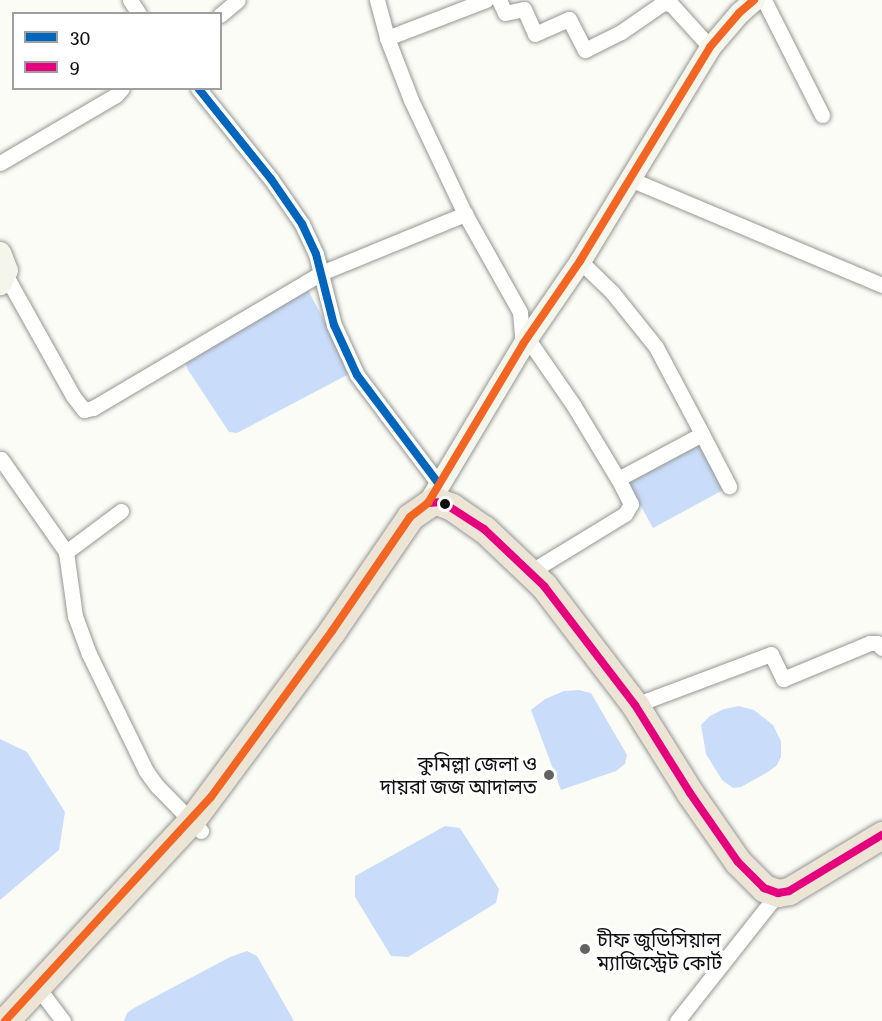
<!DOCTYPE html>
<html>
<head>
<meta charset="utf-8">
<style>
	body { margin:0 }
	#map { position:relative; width:882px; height:1021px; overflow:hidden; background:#fcfcf7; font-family:Literata,"Noto Sans Bengali",serif }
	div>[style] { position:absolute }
	.water>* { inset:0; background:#c9ddfa }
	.roads { filter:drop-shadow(0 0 2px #969694) drop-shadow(0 0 2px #969694) }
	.street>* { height:15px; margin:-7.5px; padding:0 7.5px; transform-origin:7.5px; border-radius:7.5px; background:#fffffe }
	.secondary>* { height:21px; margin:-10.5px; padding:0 10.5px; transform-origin:10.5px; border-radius:10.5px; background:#f4f6eb }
	.highway>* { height:27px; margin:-13.5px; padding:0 13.5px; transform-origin:13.5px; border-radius:13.5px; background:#ece5d6 }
	.bus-1>* { height:8px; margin:-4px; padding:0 4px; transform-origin:4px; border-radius:4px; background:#0065bd }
	.bus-2>* { height:8px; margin:-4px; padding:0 4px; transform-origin:4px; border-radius:4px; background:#e5007d }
	.bus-3>* { height:8px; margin:-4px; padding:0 4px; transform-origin:4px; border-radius:4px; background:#f26522 }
	.dots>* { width:16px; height:16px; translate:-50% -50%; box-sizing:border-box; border:3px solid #fff; border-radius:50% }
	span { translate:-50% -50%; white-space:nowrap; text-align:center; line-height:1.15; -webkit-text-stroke:6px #fff; paint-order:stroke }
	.poi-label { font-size:20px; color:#101010 }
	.right { translate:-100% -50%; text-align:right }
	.left { translate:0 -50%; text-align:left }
	.legend { position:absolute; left:12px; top:12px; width:210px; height:78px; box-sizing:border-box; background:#fff; border:2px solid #9f9f9f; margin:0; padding:8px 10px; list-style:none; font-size:18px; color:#101010 }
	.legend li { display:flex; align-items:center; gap:12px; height:30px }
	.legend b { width:30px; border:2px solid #9f9f9f }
</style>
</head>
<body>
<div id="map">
	<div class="water">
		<i style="clip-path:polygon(308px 290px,350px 369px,349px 374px,237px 433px,229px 432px,188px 370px,185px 361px)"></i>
		<i style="clip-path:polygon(699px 442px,725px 489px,653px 528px,627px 481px)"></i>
		<i style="clip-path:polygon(579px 690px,591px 693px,627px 755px,625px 764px,616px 771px,561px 790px,531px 710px,545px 699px,564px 691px)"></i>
		<i style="clip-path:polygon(739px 706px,754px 710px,773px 725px,781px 741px,781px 757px,777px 765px,768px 772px,741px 787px,733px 788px,722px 780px,706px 754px,701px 725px,710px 716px,724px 709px)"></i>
		<i style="clip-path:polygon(0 739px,27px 752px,65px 812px,59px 850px,0 900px)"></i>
		<i style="clip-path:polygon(445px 826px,460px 828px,499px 889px,496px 903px,408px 957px,391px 956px,355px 897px,355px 876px)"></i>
		<i style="clip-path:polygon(247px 951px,257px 956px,294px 1021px,124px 1021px,127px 1013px,134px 1008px,230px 957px)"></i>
	</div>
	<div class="roads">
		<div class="street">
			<i style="left:130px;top:0;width:17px;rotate:57deg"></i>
			<i style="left:377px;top:0;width:39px;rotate:75deg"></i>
			<i style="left:387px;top:38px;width:66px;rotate:68.8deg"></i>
			<i style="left:411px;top:100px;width:126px;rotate:64.7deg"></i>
			<i style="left:465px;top:214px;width:112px;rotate:60.7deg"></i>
			<i style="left:520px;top:312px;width:32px;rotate:85deg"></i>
			<i style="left:499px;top:0;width:14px;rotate:65deg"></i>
			<i style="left:505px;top:13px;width:19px;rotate:-12deg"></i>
			<i style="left:524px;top:9px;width:27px;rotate:66deg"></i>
			<i style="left:535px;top:34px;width:37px;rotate:-24deg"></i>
			<i style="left:569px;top:19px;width:35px;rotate:63deg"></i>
			<i style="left:585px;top:50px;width:40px;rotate:-26.6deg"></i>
			<i style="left:621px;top:32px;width:51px;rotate:-34.6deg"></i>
			<i style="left:663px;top:3px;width:8px;rotate:7deg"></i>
			<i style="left:671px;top:4px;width:58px;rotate:47.8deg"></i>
			<i style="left:764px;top:0;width:129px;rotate:63.2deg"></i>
			<i style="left:220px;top:15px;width:23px;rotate:-40deg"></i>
			<i style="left:387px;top:38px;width:106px;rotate:-21deg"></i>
			<i style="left:198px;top:88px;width:117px;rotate:51.3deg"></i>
			<i style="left:271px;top:179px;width:55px;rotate:55.4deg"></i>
			<i style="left:302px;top:224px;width:33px;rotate:65deg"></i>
			<i style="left:316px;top:254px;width:73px;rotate:75.8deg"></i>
			<i style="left:334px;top:325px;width:55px;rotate:65.3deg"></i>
			<i style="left:357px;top:375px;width:135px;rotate:53.1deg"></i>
			<i style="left:0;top:163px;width:134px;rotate:-30.4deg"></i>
			<i style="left:116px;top:95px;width:9px;rotate:-49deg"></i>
			<i style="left:630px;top:179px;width:273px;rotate:22.8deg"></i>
			<i style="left:580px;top:261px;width:45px;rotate:44.1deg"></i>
			<i style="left:612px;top:292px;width:70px;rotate:51.3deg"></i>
			<i style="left:656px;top:347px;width:98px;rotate:62.1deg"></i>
			<i style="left:6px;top:276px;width:137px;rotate:60.8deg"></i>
			<i style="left:73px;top:396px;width:18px;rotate:52deg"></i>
			<i style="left:84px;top:410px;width:9px;rotate:-13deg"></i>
			<i style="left:93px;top:408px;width:265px;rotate:-30.6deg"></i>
			<i style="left:321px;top:273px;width:156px;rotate:-22.3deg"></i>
			<i style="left:527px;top:338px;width:83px;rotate:55.3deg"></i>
			<i style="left:574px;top:406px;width:85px;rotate:58.9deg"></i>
			<i style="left:1px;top:459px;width:113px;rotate:55deg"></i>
			<i style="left:121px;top:511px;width:69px;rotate:143.3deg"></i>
			<i style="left:66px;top:552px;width:65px;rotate:82deg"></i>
			<i style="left:75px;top:616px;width:40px;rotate:69.8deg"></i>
			<i style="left:89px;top:654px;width:130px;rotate:64deg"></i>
			<i style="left:146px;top:771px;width:19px;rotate:54deg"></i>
			<i style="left:157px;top:786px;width:63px;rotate:45.6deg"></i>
			<i style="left:530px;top:572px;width:111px;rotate:-31.4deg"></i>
			<i style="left:625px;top:514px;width:12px;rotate:-59deg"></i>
			<i style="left:631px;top:504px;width:28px;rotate:-117deg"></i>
			<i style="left:618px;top:479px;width:95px;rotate:-28.2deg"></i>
			<i style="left:702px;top:434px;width:59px;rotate:62.6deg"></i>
			<i style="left:635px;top:705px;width:145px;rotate:-20.6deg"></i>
			<i style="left:771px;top:654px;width:28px;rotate:64deg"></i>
			<i style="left:783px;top:679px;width:94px;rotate:-22.5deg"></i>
			<i style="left:870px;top:643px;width:7px"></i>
			<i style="left:877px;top:643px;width:7px;rotate:45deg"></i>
			<i style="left:45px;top:997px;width:30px;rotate:53deg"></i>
			<i style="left:677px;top:1021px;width:163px;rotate:-51.7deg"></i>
		</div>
		<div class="secondary">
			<i style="left:0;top:252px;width:19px;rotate:69deg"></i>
			<i style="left:7px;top:270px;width:16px;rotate:117deg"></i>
			<i style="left:428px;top:503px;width:185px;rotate:-59.1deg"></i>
			<i style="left:523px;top:344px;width:101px;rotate:-55.5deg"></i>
			<i style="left:580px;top:261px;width:250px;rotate:-58.7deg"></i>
			<i style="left:710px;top:47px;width:45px;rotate:-49.5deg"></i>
			<i style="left:739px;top:13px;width:20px;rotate:-41deg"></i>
		</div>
		<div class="highway">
			<i style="left:5px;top:1021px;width:273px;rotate:-47.1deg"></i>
			<i style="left:191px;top:821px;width:237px;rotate:-53.4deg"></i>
			<i style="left:332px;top:631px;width:138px;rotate:-55.6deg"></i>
			<i style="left:410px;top:517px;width:29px;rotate:-35deg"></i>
			<i style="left:434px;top:500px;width:19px;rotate:21deg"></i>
			<i style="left:452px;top:507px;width:39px;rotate:35deg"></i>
			<i style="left:484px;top:529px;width:83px;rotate:43.5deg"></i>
			<i style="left:544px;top:586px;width:150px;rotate:52.6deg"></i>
			<i style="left:635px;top:705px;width:104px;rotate:58deg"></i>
			<i style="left:690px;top:793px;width:84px;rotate:55.2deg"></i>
			<i style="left:738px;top:862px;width:37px;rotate:45deg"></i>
			<i style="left:764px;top:888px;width:15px;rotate:20deg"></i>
			<i style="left:778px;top:893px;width:11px;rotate:-10deg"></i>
			<i style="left:789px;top:891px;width:109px;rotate:-31.1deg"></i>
		</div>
	</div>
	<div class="bus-1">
		<i style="left:198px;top:88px;width:117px;rotate:51.3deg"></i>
		<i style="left:271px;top:179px;width:55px;rotate:55.4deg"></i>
		<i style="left:302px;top:224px;width:33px;rotate:65deg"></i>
		<i style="left:316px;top:254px;width:73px;rotate:75.8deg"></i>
		<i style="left:334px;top:325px;width:55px;rotate:65.3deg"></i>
		<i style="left:357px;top:375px;width:135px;rotate:53.1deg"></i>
	</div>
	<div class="bus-2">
		<i style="left:428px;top:503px;width:14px;rotate:-4deg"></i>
		<i style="left:442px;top:502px;width:50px;rotate:32.7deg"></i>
		<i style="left:484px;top:529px;width:83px;rotate:43.5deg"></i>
		<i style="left:544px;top:586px;width:150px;rotate:52.6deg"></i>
		<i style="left:635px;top:705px;width:104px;rotate:58deg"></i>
		<i style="left:690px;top:793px;width:84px;rotate:55.2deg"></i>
		<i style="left:738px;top:862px;width:37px;rotate:45deg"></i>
		<i style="left:764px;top:888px;width:15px;rotate:20deg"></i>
		<i style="left:778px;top:893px;width:11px;rotate:-10deg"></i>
		<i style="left:789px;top:891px;width:109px;rotate:-31.1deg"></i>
	</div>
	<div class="bus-3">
		<i style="left:5px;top:1021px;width:304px;rotate:-47.4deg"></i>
		<i style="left:211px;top:797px;width:205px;rotate:-53.9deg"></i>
		<i style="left:332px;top:631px;width:138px;rotate:-55.6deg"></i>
		<i style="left:410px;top:517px;width:23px;rotate:-38deg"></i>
		<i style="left:428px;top:503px;width:185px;rotate:-59.1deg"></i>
		<i style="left:523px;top:344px;width:101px;rotate:-55.5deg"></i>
		<i style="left:580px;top:261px;width:250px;rotate:-58.7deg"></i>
		<i style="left:710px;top:47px;width:45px;rotate:-49.5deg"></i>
		<i style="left:739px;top:13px;width:20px;rotate:-41deg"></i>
	</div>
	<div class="dots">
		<i style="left:445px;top:504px;background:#101010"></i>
		<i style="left:549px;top:775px;background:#636361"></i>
		<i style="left:585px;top:949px;background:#636361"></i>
	</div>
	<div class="poi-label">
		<span class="right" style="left:537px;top:774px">কুমিল্লা জেলা ও<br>দায়রা জজ আদালত</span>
		<span class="left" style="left:597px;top:950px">চীফ জুডিসিয়াল<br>ম্যাজিস্ট্রেট কোর্ট</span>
	</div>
	<ul class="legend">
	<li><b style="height:8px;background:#0065bd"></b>30</li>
	<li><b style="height:8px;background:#e5007d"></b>9</li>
	</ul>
</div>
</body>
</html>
